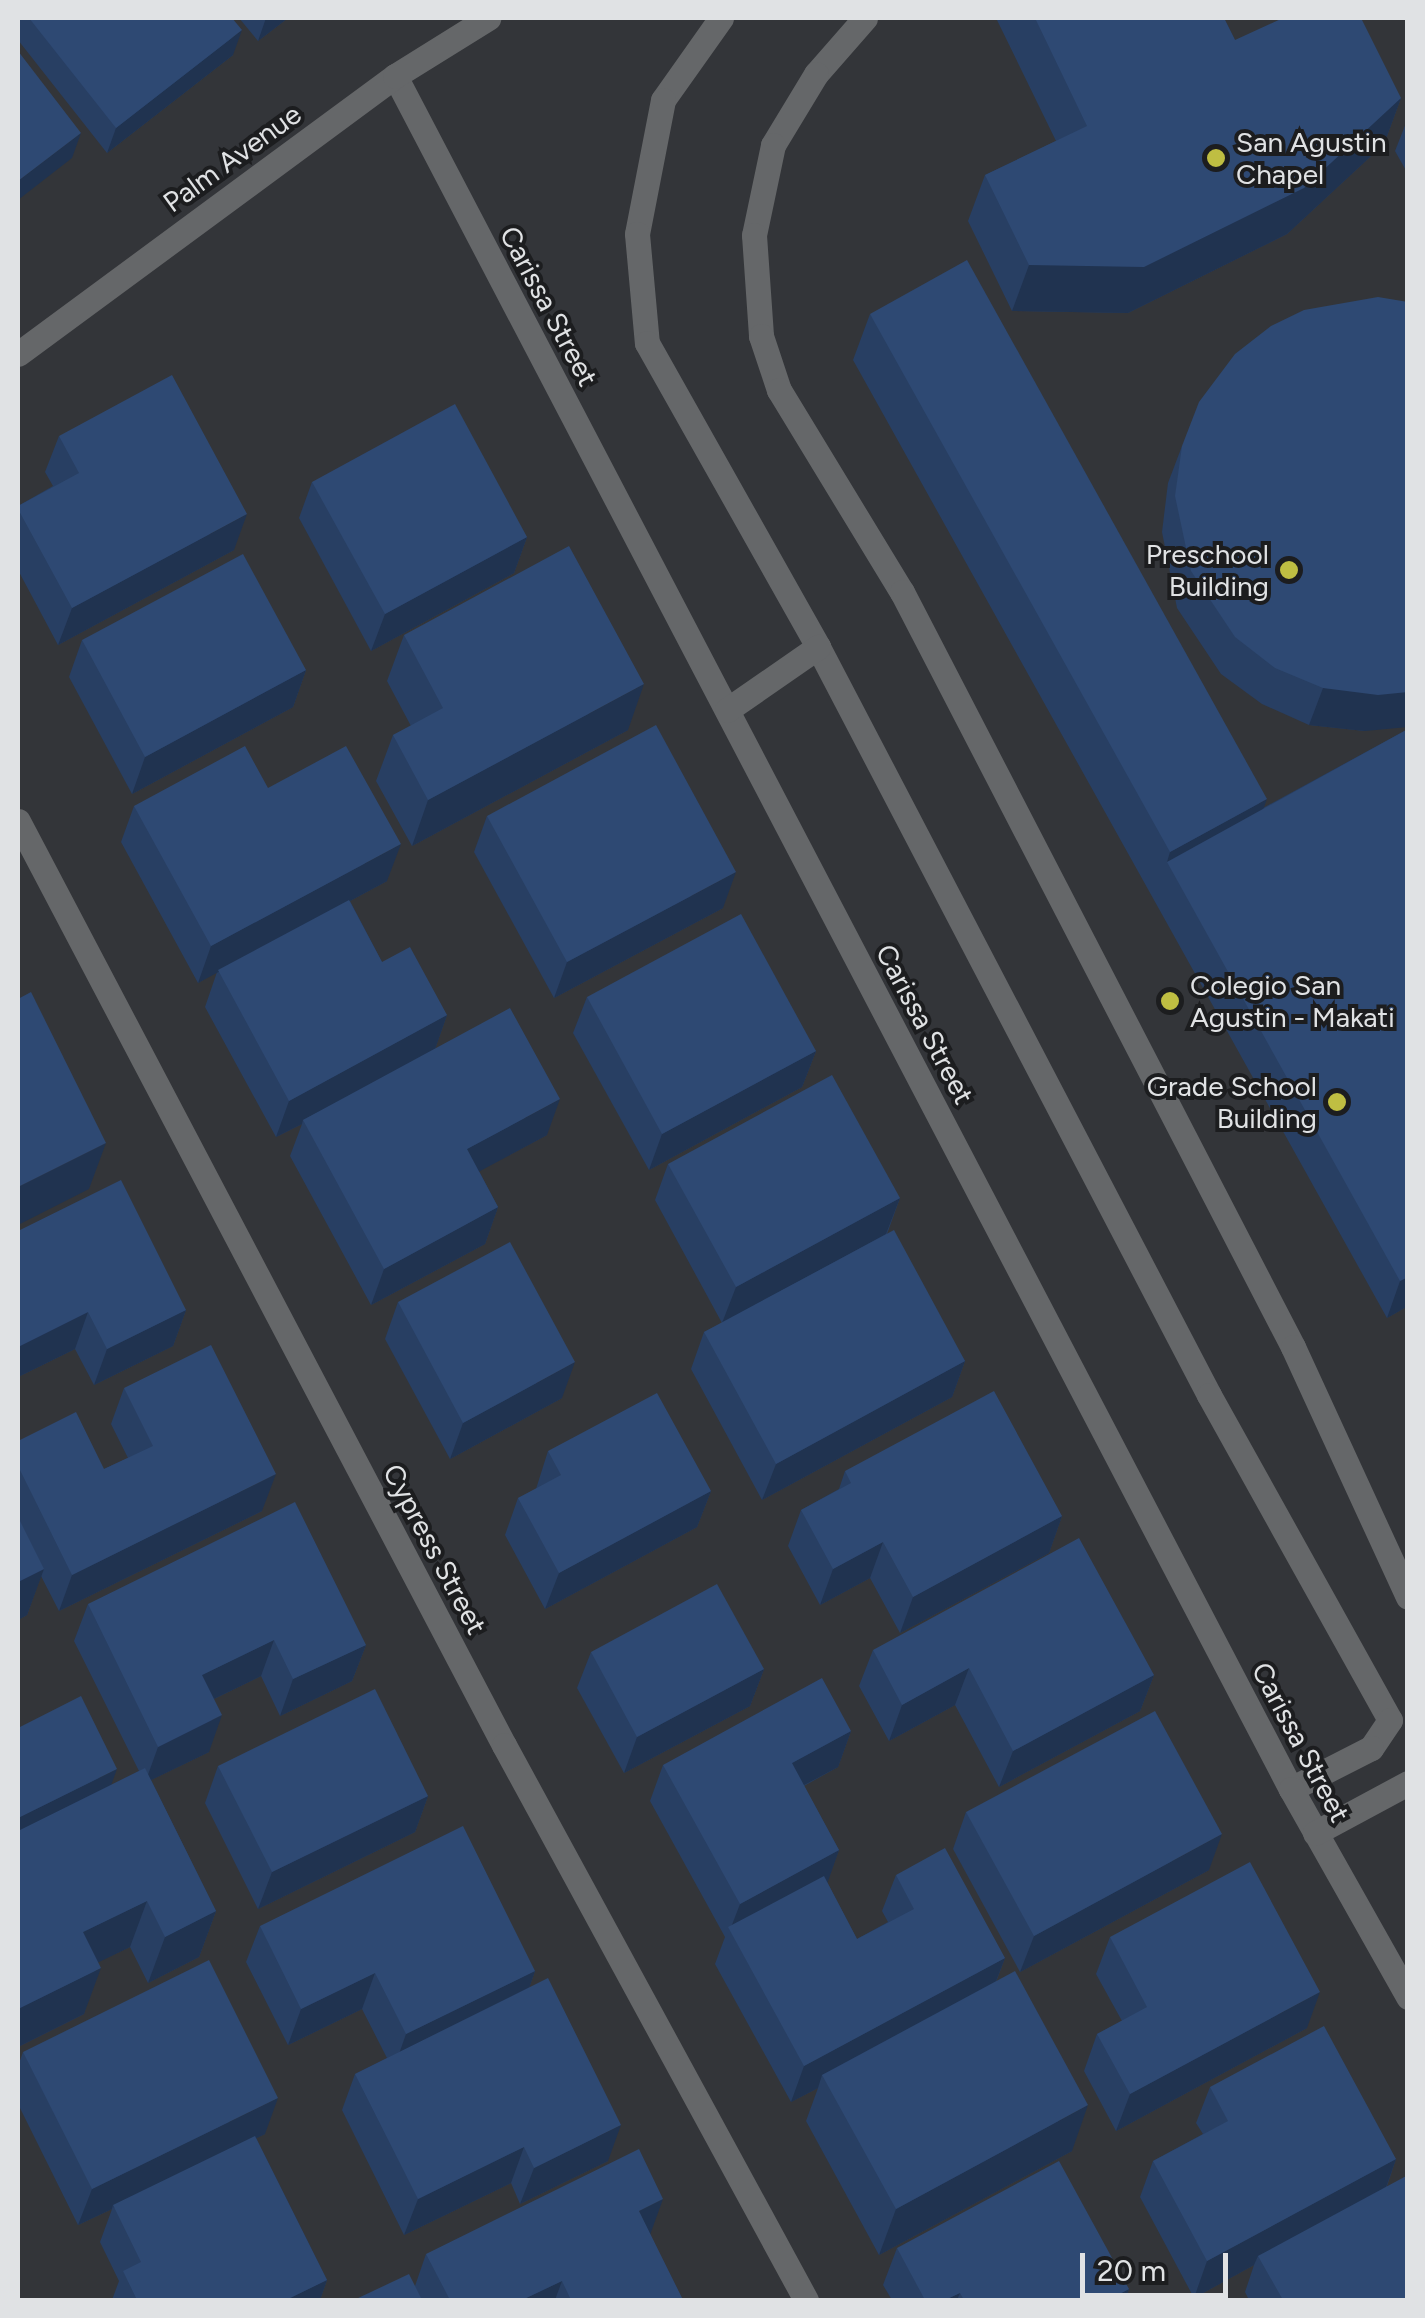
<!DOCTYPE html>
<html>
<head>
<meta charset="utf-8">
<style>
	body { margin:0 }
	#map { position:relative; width:1425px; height:2318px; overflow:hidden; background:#333539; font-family:Figtree,sans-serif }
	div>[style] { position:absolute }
	.minor>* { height:25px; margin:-12.5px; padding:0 12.5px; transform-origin:12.5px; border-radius:12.5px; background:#656769 }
	.wall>* { inset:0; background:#283f63 }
	.shaded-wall>* { inset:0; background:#203350 }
	.building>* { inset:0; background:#2e4973 }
	.dots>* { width:28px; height:28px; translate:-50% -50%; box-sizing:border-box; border:5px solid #1c1d1f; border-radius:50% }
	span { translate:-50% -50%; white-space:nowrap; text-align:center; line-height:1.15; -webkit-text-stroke:8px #1c1d1f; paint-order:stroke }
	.poi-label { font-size:28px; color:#e0e2e4 }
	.left { translate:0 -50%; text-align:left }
	.right { translate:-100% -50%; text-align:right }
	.street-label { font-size:28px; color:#e0e2e4 }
	.frame { position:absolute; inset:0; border:20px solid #e0e2e4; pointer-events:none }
	.scale { position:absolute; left:1080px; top:2253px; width:148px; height:45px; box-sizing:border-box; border:5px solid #e0e2e4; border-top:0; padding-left:12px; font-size:30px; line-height:35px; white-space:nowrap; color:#e0e2e4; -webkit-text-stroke:8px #1c1d1f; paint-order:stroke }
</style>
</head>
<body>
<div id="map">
	<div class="minor">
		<i style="left:721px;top:18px;width:100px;rotate:125.3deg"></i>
		<i style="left:663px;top:100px;width:136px;rotate:101deg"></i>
		<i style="left:637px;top:234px;width:109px;rotate:84.8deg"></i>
		<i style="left:647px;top:343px;width:349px;rotate:60.6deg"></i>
		<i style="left:818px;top:647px;width:844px;rotate:62.4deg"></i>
		<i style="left:1209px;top:1395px;width:372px;rotate:60.9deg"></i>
		<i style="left:1390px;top:1720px;width:34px;rotate:124deg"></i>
		<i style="left:1371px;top:1748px;width:90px;rotate:152.9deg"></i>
		<i style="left:865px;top:18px;width:74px;rotate:131.2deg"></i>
		<i style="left:816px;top:74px;width:83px;rotate:121.2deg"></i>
		<i style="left:773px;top:145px;width:92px;rotate:101.9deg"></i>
		<i style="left:754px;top:235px;width:101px;rotate:86deg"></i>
		<i style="left:761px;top:336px;width:57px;rotate:71.6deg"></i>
		<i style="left:779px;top:390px;width:237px;rotate:58.7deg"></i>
		<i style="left:902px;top:592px;width:850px;rotate:62.62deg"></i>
		<i style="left:1293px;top:1347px;width:275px;rotate:65.3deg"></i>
		<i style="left:395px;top:76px;width:1933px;rotate:62.39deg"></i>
		<i style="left:1291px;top:1789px;width:239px;rotate:60.6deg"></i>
		<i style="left:18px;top:354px;width:468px;rotate:-36.4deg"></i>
		<i style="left:395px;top:76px;width:110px;rotate:-31.9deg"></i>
		<i style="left:727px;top:710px;width:111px;rotate:-34.7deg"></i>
		<i style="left:18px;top:821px;width:1044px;rotate:62.26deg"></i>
		<i style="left:504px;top:1745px;width:632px;rotate:61.45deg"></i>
		<i style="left:1315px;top:1833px;width:106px;rotate:-28.3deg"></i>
	</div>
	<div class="wall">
		<i style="clip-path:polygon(18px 18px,232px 18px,233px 55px,107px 153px,18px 40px)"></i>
		<i style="clip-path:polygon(239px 18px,288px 18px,258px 41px)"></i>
		<i style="clip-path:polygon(996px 18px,1224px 18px,1235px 40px,1401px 98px,1384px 144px,1287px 234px,1128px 313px,1012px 311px,968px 221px,985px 175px,1056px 141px)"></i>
		<i style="clip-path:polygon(1408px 118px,1408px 174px,1395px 151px)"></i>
		<i style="clip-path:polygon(870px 314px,1263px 808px,1408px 729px,1408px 1306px,1387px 1318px,853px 360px)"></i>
		<i style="clip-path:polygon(59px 436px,234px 550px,58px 645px,18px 570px,18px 506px,53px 486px,45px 472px)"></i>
		<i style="clip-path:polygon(1182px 446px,1365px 731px,1309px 725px,1262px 704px,1221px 674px,1177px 608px,1162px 532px,1168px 483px)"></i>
		<i style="clip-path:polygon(312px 482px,527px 537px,514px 573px,371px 651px,299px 518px)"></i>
		<i style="clip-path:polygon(404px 635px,628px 730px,412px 846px,376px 781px,393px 735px,411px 726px,387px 681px)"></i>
		<i style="clip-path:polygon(82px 640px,306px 670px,293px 707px,132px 794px,69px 677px)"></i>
		<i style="clip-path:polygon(268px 788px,387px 881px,350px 901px,382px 962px,447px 1015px,435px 1049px,547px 1135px,479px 1171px,498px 1207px,485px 1244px,371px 1305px,290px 1156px,302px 1124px,276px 1137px,205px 1007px,217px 972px,198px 983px,121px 842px,134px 806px)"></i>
		<i style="clip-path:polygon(487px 816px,723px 908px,554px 998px,474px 852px)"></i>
		<i style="clip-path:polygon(587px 997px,816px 1051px,802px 1087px,649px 1170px,573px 1033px)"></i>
		<i style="clip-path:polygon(668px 1164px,900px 1198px,887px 1234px,965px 1361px,952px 1397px,762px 1500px,691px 1369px,704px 1332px,722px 1323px,655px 1200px)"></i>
		<i style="clip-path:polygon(18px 1231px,186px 1310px,173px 1346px,94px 1385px,75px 1349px,18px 1377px)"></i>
		<i style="clip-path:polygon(398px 1302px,562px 1398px,450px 1459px,385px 1339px)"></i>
		<i style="clip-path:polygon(124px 1388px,262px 1511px,59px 1611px,41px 1576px,27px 1615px,18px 1620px,18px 1441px,104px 1469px,128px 1458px,111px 1424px)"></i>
		<i style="clip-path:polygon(548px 1451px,711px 1491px,697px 1527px,545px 1609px,505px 1535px,518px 1498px,536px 1489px)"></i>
		<i style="clip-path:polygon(845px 1471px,1062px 1516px,1049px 1553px,900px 1633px,870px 1578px,820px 1605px,788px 1546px,801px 1510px,839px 1489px)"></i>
		<i style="clip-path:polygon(88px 1604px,366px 1645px,352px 1681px,280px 1716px,261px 1676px,214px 1699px,209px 1752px,151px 1780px,216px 1911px,199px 1957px,148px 1983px,130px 1947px,98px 1962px,84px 2014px,18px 2047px,18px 1728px,111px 1785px,139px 1771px,74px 1641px)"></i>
		<i style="clip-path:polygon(873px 1650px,1154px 1675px,1140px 1711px,999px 1787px,955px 1705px,889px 1741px,859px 1686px)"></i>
		<i style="clip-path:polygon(591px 1652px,764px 1669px,750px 1706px,624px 1773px,577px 1688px)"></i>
		<i style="clip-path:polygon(851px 1731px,838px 1767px,804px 1786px,839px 1850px,827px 1882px,857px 1939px,888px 1922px,882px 1911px,896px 1875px,1005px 1958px,996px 1982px,1072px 2151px,879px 2255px,806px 2121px,818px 2088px,791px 2102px,715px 1964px,725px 1937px,650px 1801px,663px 1765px)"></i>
		<i style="clip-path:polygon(218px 1766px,428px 1796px,415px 1832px,258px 1909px,205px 1803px)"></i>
		<i style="clip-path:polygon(966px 1812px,1209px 1870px,1020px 1972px,953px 1849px)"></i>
		<i style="clip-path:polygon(260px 1926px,535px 1971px,529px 1988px,608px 2161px,520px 2204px,511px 2183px,404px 2235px,342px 2110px,355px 2074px,387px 2058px,362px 2009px,288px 2045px,246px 1962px)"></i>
		<i style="clip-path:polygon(1110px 1937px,1307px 2028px,1116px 2131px,1084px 2071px,1097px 2034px,1122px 2021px,1096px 1974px)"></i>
		<i style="clip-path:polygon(23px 2052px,265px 2134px,256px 2138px,327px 2280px,320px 2300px,112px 2300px,119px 2281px,100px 2242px,112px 2209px,78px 2225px,18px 2104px,18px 2066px)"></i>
		<i style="clip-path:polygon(1210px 2087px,1396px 2159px,1387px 2186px,1408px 2300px,1249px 2300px,1245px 2292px,1254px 2265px,1194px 2298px,1140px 2197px,1153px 2161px,1203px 2134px,1196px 2123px)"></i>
		<i style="clip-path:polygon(650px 2235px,683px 2300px,354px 2300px,415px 2286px,426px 2254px)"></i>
		<i style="clip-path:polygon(897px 2248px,1129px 2289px,1125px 2300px,892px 2300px,883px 2285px)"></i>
	</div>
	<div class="shaded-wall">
		<i style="clip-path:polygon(266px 18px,288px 18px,258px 41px)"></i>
		<i style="clip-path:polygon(242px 30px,233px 55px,107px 153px,116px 128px)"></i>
		<i style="clip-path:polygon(1401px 98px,1384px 144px,1287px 234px,1128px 313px,1012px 311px,1029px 265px)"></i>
		<i style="clip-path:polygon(81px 133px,72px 158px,18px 200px,18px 181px)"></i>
		<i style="clip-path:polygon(247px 514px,234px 550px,58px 645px,72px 608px)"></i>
		<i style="clip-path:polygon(527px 537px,514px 573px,371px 651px,385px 614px)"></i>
		<i style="clip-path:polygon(306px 670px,293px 707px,132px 794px,145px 757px)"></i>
		<i style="clip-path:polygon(644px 684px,628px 730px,412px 846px,428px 800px)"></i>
		<i style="clip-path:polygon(1323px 688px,1408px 692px,1408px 727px,1365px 731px,1309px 725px)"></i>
		<i style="clip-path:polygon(1267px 799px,1250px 845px,1167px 862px,1170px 852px)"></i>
		<i style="clip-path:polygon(401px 844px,387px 881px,198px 983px,211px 946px)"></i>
		<i style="clip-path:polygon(736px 872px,723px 908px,554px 998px,567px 962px)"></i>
		<i style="clip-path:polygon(447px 1015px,434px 1052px,303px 1120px,302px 1124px,276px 1137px,289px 1101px)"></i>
		<i style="clip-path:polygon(816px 1051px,802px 1087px,649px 1170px,662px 1134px)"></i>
		<i style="clip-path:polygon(560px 1099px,547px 1135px,454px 1185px,467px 1149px)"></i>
		<i style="clip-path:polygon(106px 1143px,89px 1189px,18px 1225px,18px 1187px)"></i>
		<i style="clip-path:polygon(900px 1198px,886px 1234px,722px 1323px,736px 1287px)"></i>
		<i style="clip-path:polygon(498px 1207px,485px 1244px,371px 1305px,384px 1269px)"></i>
		<i style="clip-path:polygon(1408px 1277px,1408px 1306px,1387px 1318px,1400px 1281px)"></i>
		<i style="clip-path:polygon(186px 1310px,173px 1346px,94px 1385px,107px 1349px)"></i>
		<i style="clip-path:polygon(88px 1312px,75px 1349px,18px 1377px,18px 1347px)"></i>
		<i style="clip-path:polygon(965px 1361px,952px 1397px,762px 1500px,776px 1464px)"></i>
		<i style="clip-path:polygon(575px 1362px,562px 1398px,450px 1459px,463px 1423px)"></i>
		<i style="clip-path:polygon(276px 1474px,262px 1511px,59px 1611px,72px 1575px)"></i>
		<i style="clip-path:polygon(711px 1491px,697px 1527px,545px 1609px,559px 1573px)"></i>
		<i style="clip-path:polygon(1062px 1516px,1049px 1553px,900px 1633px,913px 1597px)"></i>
		<i style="clip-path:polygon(883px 1542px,870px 1578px,820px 1605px,833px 1569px)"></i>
		<i style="clip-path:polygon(44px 1569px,27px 1615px,18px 1620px,18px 1582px)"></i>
		<i style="clip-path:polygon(274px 1640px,261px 1676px,189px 1711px,202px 1675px)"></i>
		<i style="clip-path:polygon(366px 1645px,352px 1681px,280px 1716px,293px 1679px)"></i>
		<i style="clip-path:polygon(969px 1668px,955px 1705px,889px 1741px,902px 1705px)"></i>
		<i style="clip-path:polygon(764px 1669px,750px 1706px,624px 1773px,637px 1737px)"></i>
		<i style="clip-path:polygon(1154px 1675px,1140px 1711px,999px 1787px,1013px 1751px)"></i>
		<i style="clip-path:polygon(222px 1715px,209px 1752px,145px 1783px,158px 1747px)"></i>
		<i style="clip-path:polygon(851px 1731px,838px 1767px,778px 1799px,792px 1763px)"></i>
		<i style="clip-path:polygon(117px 1769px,104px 1805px,18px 1848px,18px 1818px)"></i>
		<i style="clip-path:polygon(428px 1796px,415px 1832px,258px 1909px,272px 1872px)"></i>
		<i style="clip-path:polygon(1222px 1834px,1209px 1870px,1020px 1972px,1034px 1936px)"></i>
		<i style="clip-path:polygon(839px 1850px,826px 1887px,730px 1930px,740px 1904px)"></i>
		<i style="clip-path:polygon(147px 1901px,130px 1947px,66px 1978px,83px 1932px)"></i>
		<i style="clip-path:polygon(216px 1911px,199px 1957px,148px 1983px,165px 1937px)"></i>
		<i style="clip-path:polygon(1005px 1958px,991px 1994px,822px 2075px,818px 2088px,791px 2102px,804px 2066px)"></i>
		<i style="clip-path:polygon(101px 1968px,84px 2014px,18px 2047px,18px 2009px)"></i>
		<i style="clip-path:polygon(535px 1971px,522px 2008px,393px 2071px,406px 2034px)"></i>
		<i style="clip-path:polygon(375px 1973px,362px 2009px,288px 2045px,301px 2009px)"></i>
		<i style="clip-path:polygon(1320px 1992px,1307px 2028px,1116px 2131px,1130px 2094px)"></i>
		<i style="clip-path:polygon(278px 2098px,265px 2134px,114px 2208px,113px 2205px,112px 2209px,78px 2225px,92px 2189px)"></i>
		<i style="clip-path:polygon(1088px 2105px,1072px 2151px,879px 2255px,896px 2209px)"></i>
		<i style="clip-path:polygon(621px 2125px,608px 2161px,520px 2204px,534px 2168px)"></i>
		<i style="clip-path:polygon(524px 2147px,511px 2183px,404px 2235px,418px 2199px)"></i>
		<i style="clip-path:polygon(1396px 2159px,1383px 2196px,1258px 2256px,1254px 2265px,1194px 2298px,1207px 2261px)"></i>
		<i style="clip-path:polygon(663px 2199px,650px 2235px,639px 2211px)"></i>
		<i style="clip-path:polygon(327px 2280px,320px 2300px,286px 2300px)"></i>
		<i style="clip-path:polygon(562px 2281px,555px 2300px,522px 2300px)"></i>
		<i style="clip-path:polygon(1129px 2289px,1125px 2300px,1108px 2300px)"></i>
		<i style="clip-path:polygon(960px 2293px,957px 2300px,945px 2300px)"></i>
	</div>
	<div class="building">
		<i style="clip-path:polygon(29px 18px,232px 18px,242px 30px,116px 128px)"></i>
		<i style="clip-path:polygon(1035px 18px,1224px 18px,1235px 40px,1283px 18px,1361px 18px,1401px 98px,1304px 188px,1144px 267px,1029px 265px,985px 175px,1087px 126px)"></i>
		<i style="clip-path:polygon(18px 51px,81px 133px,18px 181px)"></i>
		<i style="clip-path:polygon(967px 260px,1267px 799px,1170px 852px,870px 314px)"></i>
		<i style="clip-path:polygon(1378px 297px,1408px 302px,1408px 692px,1378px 695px,1323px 688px,1275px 668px,1235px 637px,1191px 571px,1175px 496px,1182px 446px,1199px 402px,1235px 354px,1271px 326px,1304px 310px)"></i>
		<i style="clip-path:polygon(172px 375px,247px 514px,72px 608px,18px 509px,18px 506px,79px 473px,59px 436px)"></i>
		<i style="clip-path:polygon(455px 404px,527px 537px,385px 614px,312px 482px)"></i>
		<i style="clip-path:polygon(569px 546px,644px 684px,428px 800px,393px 735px,443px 708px,404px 635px)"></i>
		<i style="clip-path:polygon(243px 554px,306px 670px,145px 757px,82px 640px)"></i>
		<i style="clip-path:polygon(656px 725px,736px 872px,567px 962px,487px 816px)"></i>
		<i style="clip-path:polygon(1408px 729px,1408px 1277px,1400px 1281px,1167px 862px)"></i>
		<i style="clip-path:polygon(245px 746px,268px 788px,346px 746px,401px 844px,211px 946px,134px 806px)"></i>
		<i style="clip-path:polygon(349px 900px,382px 962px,410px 947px,447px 1015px,289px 1101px,218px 970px)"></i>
		<i style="clip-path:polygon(741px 914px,816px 1051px,662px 1134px,587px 997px)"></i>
		<i style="clip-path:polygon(31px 992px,106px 1143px,18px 1187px,18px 999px)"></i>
		<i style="clip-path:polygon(510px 1008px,560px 1099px,467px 1149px,498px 1207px,384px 1269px,303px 1120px)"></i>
		<i style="clip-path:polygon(832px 1075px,900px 1198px,736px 1287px,668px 1164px)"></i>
		<i style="clip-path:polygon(121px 1180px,186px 1310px,107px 1349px,88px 1312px,18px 1347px,18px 1231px)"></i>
		<i style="clip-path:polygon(894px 1230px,965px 1361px,776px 1464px,704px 1332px)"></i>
		<i style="clip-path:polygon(510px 1242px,575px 1362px,463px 1423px,398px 1302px)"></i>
		<i style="clip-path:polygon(211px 1345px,276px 1474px,72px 1575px,18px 1466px,18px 1441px,76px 1412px,104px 1469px,153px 1446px,124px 1388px)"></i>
		<i style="clip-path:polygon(994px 1391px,1062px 1516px,913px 1597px,883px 1542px,833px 1569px,801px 1510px,851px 1483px,845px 1471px)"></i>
		<i style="clip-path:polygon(657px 1393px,711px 1491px,559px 1573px,518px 1498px,561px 1475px,548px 1451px)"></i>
		<i style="clip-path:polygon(295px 1502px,366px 1645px,293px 1679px,274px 1640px,202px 1675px,222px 1715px,158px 1747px,88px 1604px)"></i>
		<i style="clip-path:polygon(18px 1517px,44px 1569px,18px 1582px)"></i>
		<i style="clip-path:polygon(1079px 1538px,1154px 1675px,1013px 1751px,969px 1668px,902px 1705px,873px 1650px)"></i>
		<i style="clip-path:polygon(717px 1584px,764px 1669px,637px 1737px,591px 1652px)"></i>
		<i style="clip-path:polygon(822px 1678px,851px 1731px,792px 1763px,839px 1850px,740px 1904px,663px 1765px)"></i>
		<i style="clip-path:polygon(375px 1689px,428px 1796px,272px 1872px,218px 1766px)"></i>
		<i style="clip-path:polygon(81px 1696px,117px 1769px,18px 1818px,18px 1728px)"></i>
		<i style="clip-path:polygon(1155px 1711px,1222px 1834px,1034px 1936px,966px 1812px)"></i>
		<i style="clip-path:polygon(145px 1768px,216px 1911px,165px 1937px,147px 1901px,83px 1932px,101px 1968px,18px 2009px,18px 1831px)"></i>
		<i style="clip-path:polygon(463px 1826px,535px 1971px,406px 2034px,375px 1973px,301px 2009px,260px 1926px)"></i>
		<i style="clip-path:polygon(945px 1848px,1005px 1958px,804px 2066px,728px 1927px,824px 1876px,857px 1939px,914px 1909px,896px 1875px)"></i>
		<i style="clip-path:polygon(1250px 1862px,1320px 1992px,1130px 2094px,1097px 2034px,1147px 2007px,1110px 1937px)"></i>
		<i style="clip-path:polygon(209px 1960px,278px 2098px,92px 2189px,23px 2052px)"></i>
		<i style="clip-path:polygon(1015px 1971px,1088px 2105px,896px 2209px,822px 2075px)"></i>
		<i style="clip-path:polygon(548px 1978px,621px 2125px,534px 2168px,524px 2147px,418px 2199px,355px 2074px)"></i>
		<i style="clip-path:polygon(1324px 2026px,1396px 2159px,1207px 2261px,1153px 2161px,1228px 2121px,1210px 2087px)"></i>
		<i style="clip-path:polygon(255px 2136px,327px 2280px,286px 2300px,137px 2300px,123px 2271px,141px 2262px,113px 2205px)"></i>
		<i style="clip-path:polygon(639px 2149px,663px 2199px,639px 2211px,683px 2300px,571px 2300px,562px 2281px,522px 2300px,450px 2300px,426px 2254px)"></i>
		<i style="clip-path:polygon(1059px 2161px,1129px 2289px,1108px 2300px,964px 2300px,960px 2293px,945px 2300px,925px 2300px,897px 2248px)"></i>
		<i style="clip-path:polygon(1408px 2175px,1408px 2300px,1317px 2300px,1316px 2298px,1310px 2300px,1283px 2300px,1258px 2256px)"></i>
		<i style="clip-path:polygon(409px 2274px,422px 2300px,354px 2300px)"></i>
	</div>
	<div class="dots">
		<i style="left:1216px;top:158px;background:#bfbe42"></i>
		<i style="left:1289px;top:570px;background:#bfbe42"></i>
		<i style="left:1170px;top:1001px;background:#bfbe42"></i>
		<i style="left:1337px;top:1102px;background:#bfbe42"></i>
	</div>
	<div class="poi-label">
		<span class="left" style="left:1236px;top:158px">San Agustin<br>Chapel</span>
		<span class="right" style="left:1269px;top:570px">Preschool<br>Building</span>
		<span class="left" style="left:1190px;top:1001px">Colegio San<br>Agustin - Makati</span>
		<span class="right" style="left:1317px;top:1102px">Grade School<br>Building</span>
	</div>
	<div class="street-label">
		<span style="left:232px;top:158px;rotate:-36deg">Palm Avenue</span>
		<span style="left:549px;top:306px;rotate:62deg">Carissa Street</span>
		<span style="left:925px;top:1024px;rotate:62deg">Carissa Street</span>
		<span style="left:435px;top:1549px;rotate:62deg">Cypress Street</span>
		<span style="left:1301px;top:1742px;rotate:62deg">Carissa Street</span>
	</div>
	<div class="frame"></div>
	<div class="scale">20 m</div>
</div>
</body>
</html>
